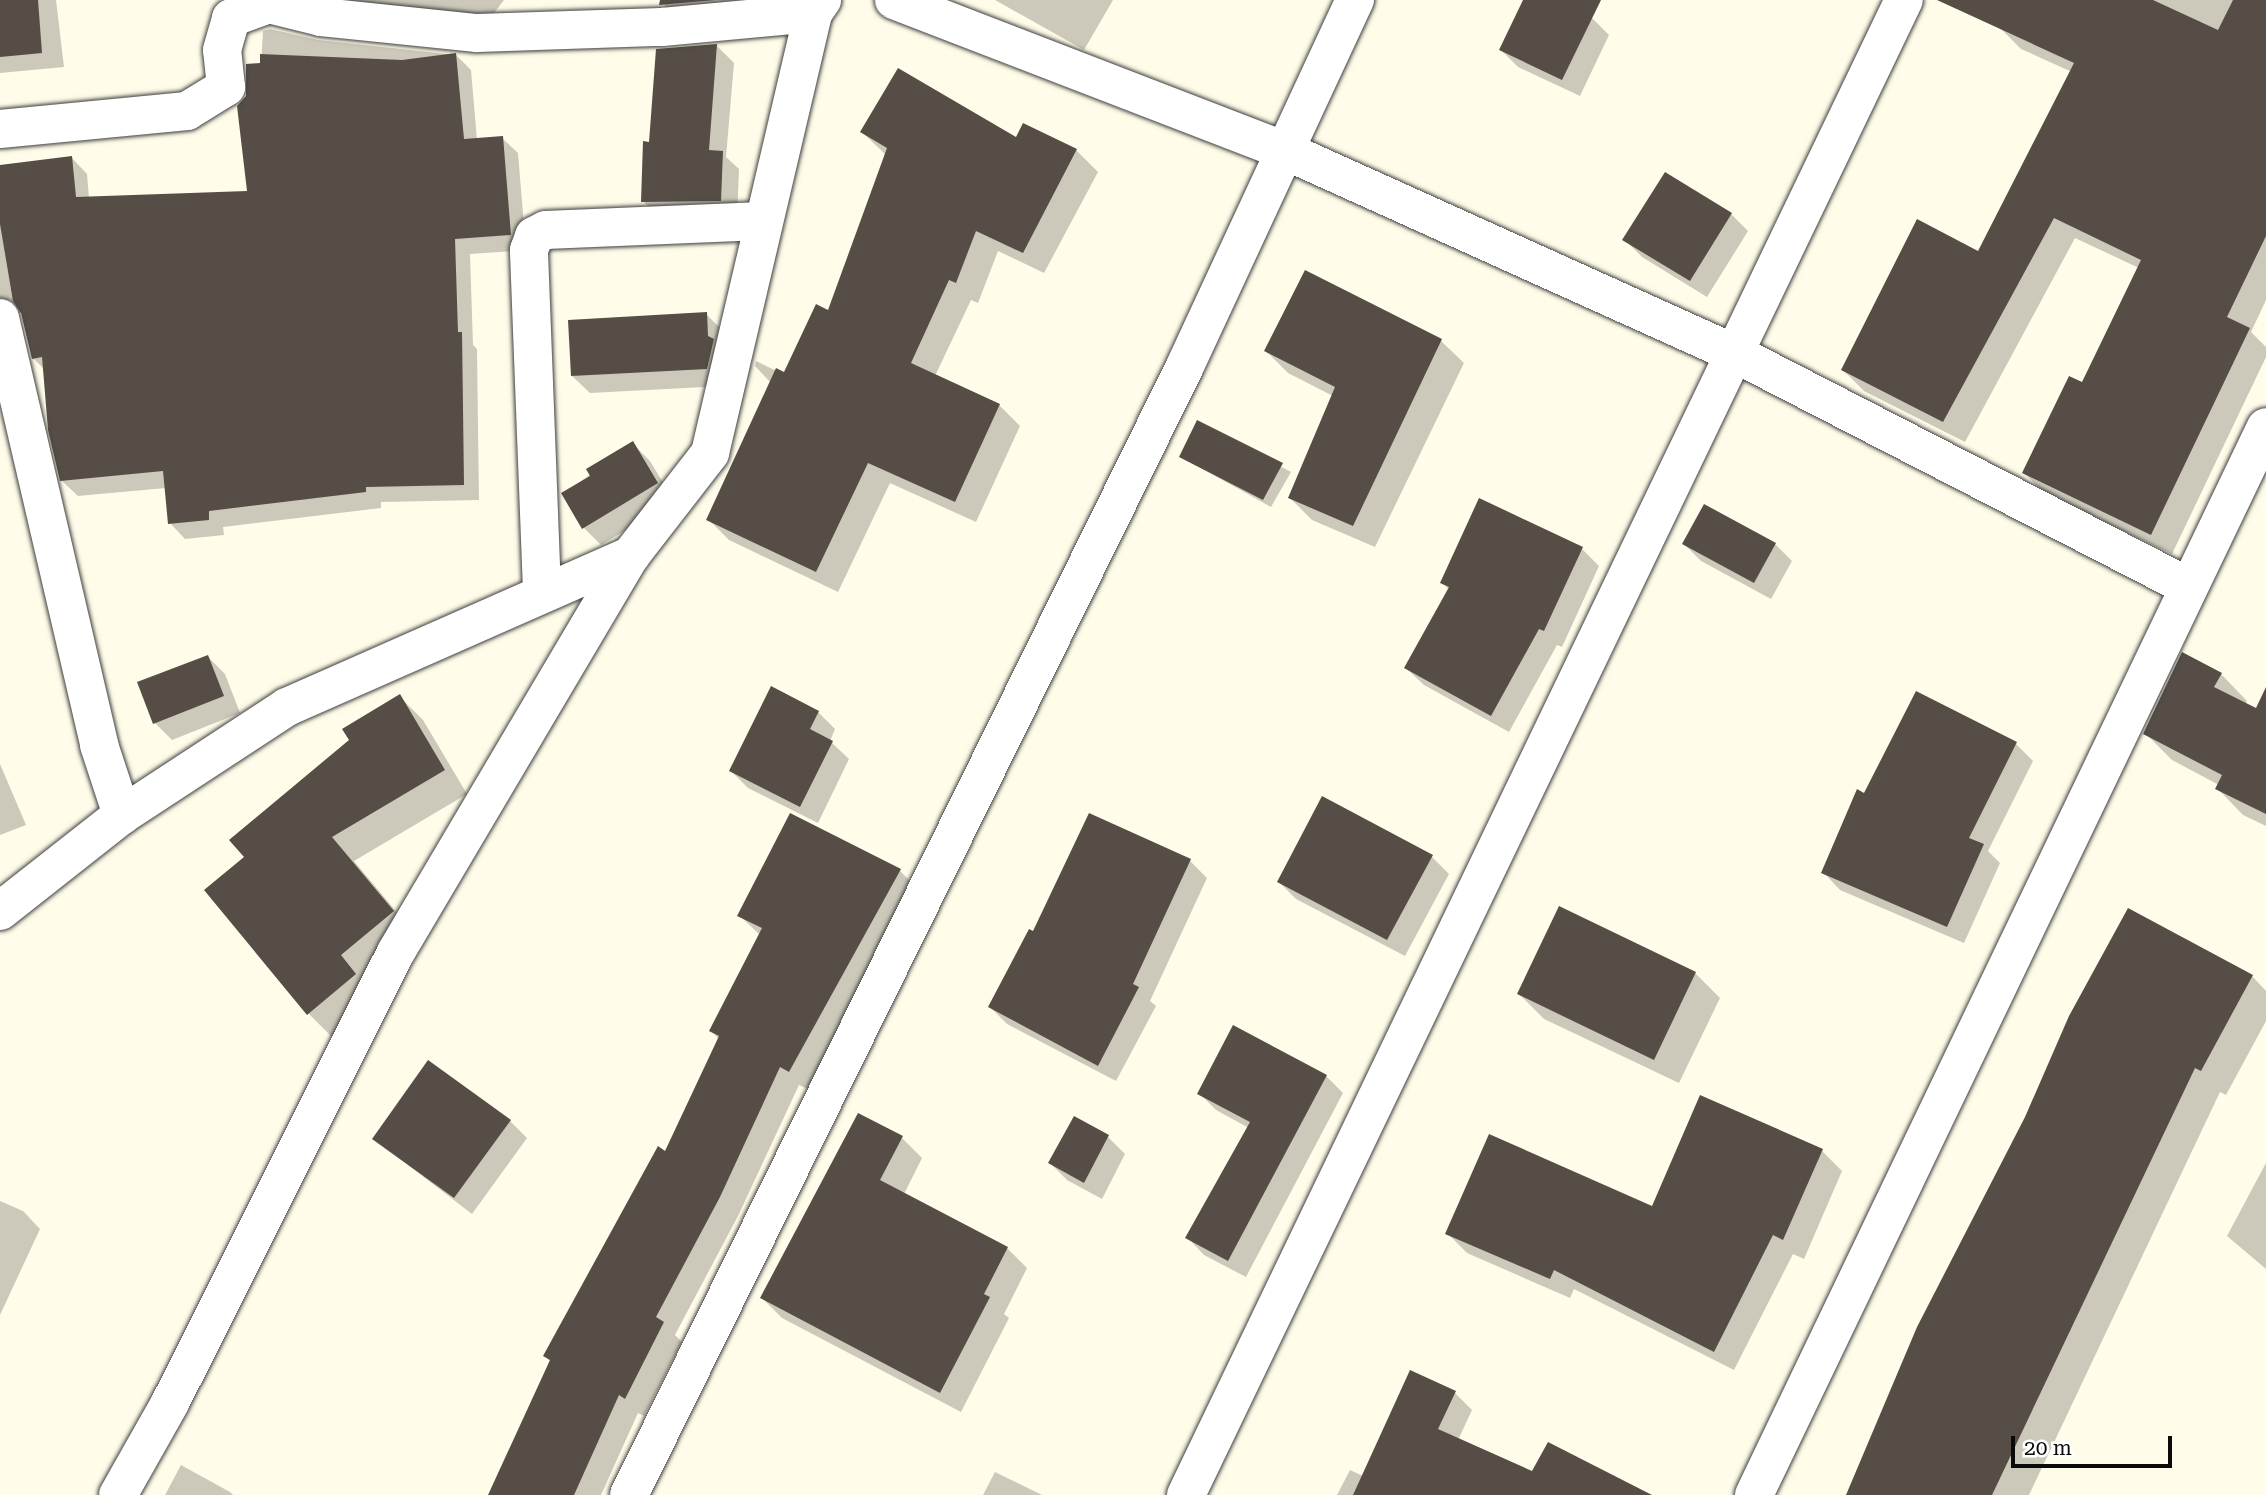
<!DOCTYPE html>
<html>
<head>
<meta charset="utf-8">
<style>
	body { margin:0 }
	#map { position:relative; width:2266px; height:1495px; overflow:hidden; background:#fffce9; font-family:"Roboto Serif",serif }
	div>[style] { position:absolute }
	.shadow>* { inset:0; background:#0003 }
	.building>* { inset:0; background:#554d46 }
	.roads { filter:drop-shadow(0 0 2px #3e3e3e) drop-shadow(0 0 2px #3e3e3e) }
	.minor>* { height:38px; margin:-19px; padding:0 19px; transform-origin:19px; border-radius:19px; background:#fff }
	span { translate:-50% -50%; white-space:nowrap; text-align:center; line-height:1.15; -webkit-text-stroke:7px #fff; paint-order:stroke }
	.scale { position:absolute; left:2011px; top:1436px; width:161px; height:32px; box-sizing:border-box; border:4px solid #0b0b0b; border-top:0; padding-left:9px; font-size:21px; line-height:24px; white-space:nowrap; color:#0b0b0b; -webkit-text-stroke:5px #fff; paint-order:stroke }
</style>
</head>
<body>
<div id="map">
	<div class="shadow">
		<i style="clip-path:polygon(0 0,56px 0,64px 67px,0 73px)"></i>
		<i style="clip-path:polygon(299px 0,504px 0,485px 25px)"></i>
		<i style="clip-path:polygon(661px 0,749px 0,678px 22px)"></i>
		<i style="clip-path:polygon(995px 0,1113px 0,1084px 50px)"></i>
		<i style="clip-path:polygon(1525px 0,1555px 0,1592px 18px,1609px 35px,1580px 96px,1518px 67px,1501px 50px)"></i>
		<i style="clip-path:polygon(2013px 0,2266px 0,2266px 300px,2251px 332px,2266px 347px,2266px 357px,2172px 554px,2045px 494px,2024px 473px,2083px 385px,2139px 268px,2075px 238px,1965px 442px,1864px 391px,1843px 370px,1979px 253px,2072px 72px,2021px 49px,2000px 28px)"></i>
		<i style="clip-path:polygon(270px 29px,318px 40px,456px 55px,471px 70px,477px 140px,502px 138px,518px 153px,526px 250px,470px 254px,473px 345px,477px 349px,479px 500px,381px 502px,381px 508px,223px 527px,224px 535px,185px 539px,170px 523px,166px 488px,78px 496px,62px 481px,44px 369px,33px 358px,23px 312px,0 320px,0 167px,72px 158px,87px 174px,89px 198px,249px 193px,248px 97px,261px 65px,263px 31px)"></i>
		<i style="clip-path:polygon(717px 46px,734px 63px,726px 157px,739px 169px,737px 217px,660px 218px,643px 201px,650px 143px)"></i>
		<i style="clip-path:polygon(1024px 126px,1076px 150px,1098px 172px,1044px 273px,998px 251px,978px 303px,971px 300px,935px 376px,999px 405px,1020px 426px,976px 522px,890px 483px,838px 592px,729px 540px,708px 519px,771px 383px,755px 366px,756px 361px,785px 375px,829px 312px,886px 155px,862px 132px,1017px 139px)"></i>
		<i style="clip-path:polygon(1731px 214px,1748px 231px,1707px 297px,1642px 257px,1625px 240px)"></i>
		<i style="clip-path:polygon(706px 314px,723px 331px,724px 386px,590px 393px,572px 376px)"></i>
		<i style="clip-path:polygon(1441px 341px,1464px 363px,1375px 547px,1312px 520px,1290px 498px,1333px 396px,1288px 373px,1266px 351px)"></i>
		<i style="clip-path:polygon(1198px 422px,1291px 472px,1271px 507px,1181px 457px)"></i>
		<i style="clip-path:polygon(633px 444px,650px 461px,674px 501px,601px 545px,584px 528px,563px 494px)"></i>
		<i style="clip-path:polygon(1684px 544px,1775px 544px,1792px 561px,1771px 599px,1701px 561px)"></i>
		<i style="clip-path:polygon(1582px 549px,1599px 566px,1562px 647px,1557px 645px,1509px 732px,1424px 685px,1406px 668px,1449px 590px,1442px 582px)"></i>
		<i style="clip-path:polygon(208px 657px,225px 674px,240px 713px,172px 740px,155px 723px)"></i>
		<i style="clip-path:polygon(2221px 674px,2247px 701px,2245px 705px,2266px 715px,2266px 826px,2243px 815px,2217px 788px,2219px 785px,2172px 760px,2145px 733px)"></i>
		<i style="clip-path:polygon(400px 697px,423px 720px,467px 794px,354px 861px,416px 935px,378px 998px,332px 1037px,308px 1013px,246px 857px)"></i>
		<i style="clip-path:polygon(818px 712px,835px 729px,830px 741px,849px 759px,818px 823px,748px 788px,731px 771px)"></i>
		<i style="clip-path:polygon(2016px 744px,2033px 761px,1988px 851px,2000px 863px,1964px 943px,1840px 890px,1823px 872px,1865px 795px)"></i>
		<i style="clip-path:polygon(0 764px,26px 825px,0 835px)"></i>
		<i style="clip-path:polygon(1432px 857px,1449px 874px,1405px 956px,1296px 899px,1279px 882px)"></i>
		<i style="clip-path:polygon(1190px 861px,1207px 878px,1150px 1001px,1156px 1006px,1116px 1081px,1007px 1024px,990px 1007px,1034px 933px)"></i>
		<i style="clip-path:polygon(900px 871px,918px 889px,808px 1089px,799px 1085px,738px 1216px,675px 1335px,682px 1342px,644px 1416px,638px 1413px,601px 1495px,489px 1495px,551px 1362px,545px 1356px,665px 1153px,719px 1039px,711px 1031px,760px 935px,739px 915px)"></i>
		<i style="clip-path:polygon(1695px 973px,1720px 998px,1679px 1083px,1544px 1019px,1519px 994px)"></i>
		<i style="clip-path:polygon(2252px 976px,2266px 991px,2266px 1021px,2226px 1095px,2220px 1092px,2029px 1495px,1846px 1495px)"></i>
		<i style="clip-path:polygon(1326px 1076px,1343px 1093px,1246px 1277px,1204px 1255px,1187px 1237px,1249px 1128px,1216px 1110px,1199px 1093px)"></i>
		<i style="clip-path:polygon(1075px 1118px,1108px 1137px,1125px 1154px,1102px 1199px,1067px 1180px,1050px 1163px)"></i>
		<i style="clip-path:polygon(510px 1121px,527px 1138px,472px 1214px,374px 1139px)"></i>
		<i style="clip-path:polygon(902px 1138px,922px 1158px,904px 1194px,1007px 1248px,1027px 1268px,1004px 1314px,1009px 1318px,961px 1412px,782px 1318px,762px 1298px)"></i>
		<i style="clip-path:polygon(1822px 1151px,1842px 1171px,1804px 1259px,1793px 1254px,1734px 1370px,1574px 1289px,1570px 1298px,1467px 1253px,1447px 1233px,1653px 1208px)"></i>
		<i style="clip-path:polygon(2266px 1163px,2266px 1269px,2227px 1236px)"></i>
		<i style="clip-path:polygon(0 1201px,23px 1211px,40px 1229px,0 1315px)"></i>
		<i style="clip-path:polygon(1455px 1393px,1472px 1410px,1458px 1440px,1533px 1473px,1648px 1495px,1337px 1495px,1350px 1470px,1363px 1476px)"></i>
		<i style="clip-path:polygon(181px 1465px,230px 1492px,233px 1495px,165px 1495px)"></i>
		<i style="clip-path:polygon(995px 1472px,1042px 1495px,983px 1495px)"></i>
	</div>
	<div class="building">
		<i style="clip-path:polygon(0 0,38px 0,42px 53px,0 57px)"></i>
		<i style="clip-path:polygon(660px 0,716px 0,659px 5px)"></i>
		<i style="clip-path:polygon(1523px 0,1601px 0,1562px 80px,1499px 50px)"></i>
		<i style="clip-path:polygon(1937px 0,2153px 0,2218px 30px,2233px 0,2266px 0,2266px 236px,2227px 317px,2250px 328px,2151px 535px,2022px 473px,2069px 376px,2082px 382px,2141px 260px,2054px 218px,1943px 422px,1841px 370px,1917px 219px,1978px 251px,2074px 63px)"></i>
		<i style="clip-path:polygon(717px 44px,709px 150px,723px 151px,721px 201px,641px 202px,643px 141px,649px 142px,656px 49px)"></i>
		<i style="clip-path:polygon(456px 53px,464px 139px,503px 136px,511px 235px,455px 239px,458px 332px,462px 332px,464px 485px,366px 487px,366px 492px,209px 511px,209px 520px,168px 524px,163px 471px,60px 481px,48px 430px,42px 357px,32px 359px,21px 313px,13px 301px,0 224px,0 165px,72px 156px,76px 197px,247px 191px,237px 106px,246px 96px,246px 64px,260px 63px,260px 54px,402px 60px)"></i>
		<i style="clip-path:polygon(898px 68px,1016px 137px,1023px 123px,1077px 149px,1023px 253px,976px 231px,956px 283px,949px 280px,911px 363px,1000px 404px,955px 502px,868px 463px,816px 572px,706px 520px,776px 368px,784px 372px,816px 304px,828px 310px,887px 148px,860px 132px)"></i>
		<i style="clip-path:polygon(1665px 172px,1732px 213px,1690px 281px,1622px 240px)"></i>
		<i style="clip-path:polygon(1305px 270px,1442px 339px,1353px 526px,1288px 498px,1335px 387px,1264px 351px)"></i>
		<i style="clip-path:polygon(707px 312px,708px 336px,714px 339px,707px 369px,571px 376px,568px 320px)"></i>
		<i style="clip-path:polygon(1197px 420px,1283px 463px,1263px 500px,1179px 457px)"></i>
		<i style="clip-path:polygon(633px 441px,658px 483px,582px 529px,561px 493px,590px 476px,586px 469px)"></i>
		<i style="clip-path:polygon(1479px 498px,1583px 547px,1544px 631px,1539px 629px,1491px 716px,1404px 668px,1449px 587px,1440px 583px)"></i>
		<i style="clip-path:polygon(1704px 504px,1776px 543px,1754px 583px,1682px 544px)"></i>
		<i style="clip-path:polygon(2182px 652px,2222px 673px,2214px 687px,2256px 708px,2266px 687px,2266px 814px,2215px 789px,2222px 775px,2143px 734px)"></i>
		<i style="clip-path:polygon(208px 655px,224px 696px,153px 724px,137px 682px)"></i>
		<i style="clip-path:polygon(771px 686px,819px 711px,810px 729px,833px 741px,800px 807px,729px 771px)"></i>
		<i style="clip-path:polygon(1916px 691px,2017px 742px,1969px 838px,1984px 844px,1947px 927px,1821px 873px,1857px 789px,1864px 793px)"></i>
		<i style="clip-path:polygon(400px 694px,445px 770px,332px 837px,394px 911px,341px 955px,356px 974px,307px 1015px,204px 890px,244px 857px,229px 840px,349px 740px,342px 729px)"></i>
		<i style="clip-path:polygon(1322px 796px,1433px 855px,1387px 940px,1277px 882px)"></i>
		<i style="clip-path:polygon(790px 813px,901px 869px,789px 1072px,780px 1067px,720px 1197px,656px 1317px,664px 1322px,625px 1399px,619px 1395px,574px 1495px,488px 1495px,550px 1360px,543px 1356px,658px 1146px,665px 1151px,719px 1036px,709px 1031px,762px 928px,737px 916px)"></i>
		<i style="clip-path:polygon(1089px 813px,1191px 859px,1133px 984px,1139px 987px,1098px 1066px,988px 1007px,1029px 929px,1033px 931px)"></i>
		<i style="clip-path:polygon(1559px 906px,1696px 972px,1654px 1060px,1517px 994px)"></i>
		<i style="clip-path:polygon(2128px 908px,2253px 975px,2201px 1071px,2195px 1068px,1992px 1495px,1846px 1495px,1917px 1327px,2025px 1117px,2069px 1016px)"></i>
		<i style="clip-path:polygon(1233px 1025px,1327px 1075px,1228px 1261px,1185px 1238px,1250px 1122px,1197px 1094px)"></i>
		<i style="clip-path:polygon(428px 1060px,511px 1120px,454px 1198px,372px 1139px)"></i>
		<i style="clip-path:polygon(1700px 1095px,1823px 1149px,1783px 1240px,1773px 1235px,1714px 1352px,1554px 1270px,1550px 1279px,1445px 1234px,1489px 1134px,1652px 1206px)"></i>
		<i style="clip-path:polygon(858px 1113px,903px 1136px,880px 1180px,1008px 1247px,984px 1294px,990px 1297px,940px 1393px,760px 1298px)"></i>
		<i style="clip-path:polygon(1074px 1116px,1109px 1135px,1084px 1183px,1048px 1163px)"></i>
		<i style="clip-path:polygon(1410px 1370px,1456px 1391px,1438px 1429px,1532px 1471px,1548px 1442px,1652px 1495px,1353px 1495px)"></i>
	</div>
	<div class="roads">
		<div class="minor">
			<i style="left:894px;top:0;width:420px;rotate:21.1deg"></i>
			<i style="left:1286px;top:151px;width:494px;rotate:24.3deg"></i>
			<i style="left:1736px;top:354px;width:509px;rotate:27.22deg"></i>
			<i style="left:0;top:129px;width:188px;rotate:-5.5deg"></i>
			<i style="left:187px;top:111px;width:46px;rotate:-31.6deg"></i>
			<i style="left:226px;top:87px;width:37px;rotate:-96deg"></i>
			<i style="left:222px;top:50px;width:33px;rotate:-74deg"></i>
			<i style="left:231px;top:18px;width:40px;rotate:-20.2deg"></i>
			<i style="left:269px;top:4px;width:54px;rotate:14deg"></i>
			<i style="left:321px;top:17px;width:157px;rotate:5.9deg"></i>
			<i style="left:477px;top:33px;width:185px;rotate:-1.9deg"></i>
			<i style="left:662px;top:27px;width:152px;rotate:-5.3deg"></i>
			<i style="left:0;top:318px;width:438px;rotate:76.9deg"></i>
			<i style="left:99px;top:745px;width:74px;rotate:71.8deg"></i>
			<i style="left:542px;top:591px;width:341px;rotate:-92.2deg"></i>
			<i style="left:529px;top:250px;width:15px;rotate:-70deg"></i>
			<i style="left:534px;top:236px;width:13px;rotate:-27deg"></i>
			<i style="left:546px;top:230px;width:216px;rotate:-2.4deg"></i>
			<i style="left:0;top:911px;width:155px;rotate:-38.2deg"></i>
			<i style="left:122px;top:815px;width:197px;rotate:-33.2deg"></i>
			<i style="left:287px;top:707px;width:376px;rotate:-23.8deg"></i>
			<i style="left:118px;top:1495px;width:106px;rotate:-60.5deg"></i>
			<i style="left:170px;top:1403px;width:504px;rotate:-63.38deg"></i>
			<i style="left:396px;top:952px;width:461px;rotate:-59.4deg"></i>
			<i style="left:631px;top:555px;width:129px;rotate:-52.2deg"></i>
			<i style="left:710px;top:453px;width:452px;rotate:-76.8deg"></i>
			<i style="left:813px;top:13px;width:16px;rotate:-55deg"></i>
			<i style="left:629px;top:1495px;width:1258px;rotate:-63.78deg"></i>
			<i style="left:1185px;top:366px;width:404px;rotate:-65.1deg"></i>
			<i style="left:1186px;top:1495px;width:1658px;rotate:-64.35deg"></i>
			<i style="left:1754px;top:1495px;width:1184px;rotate:-64.39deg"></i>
		</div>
	</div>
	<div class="scale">20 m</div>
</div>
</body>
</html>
